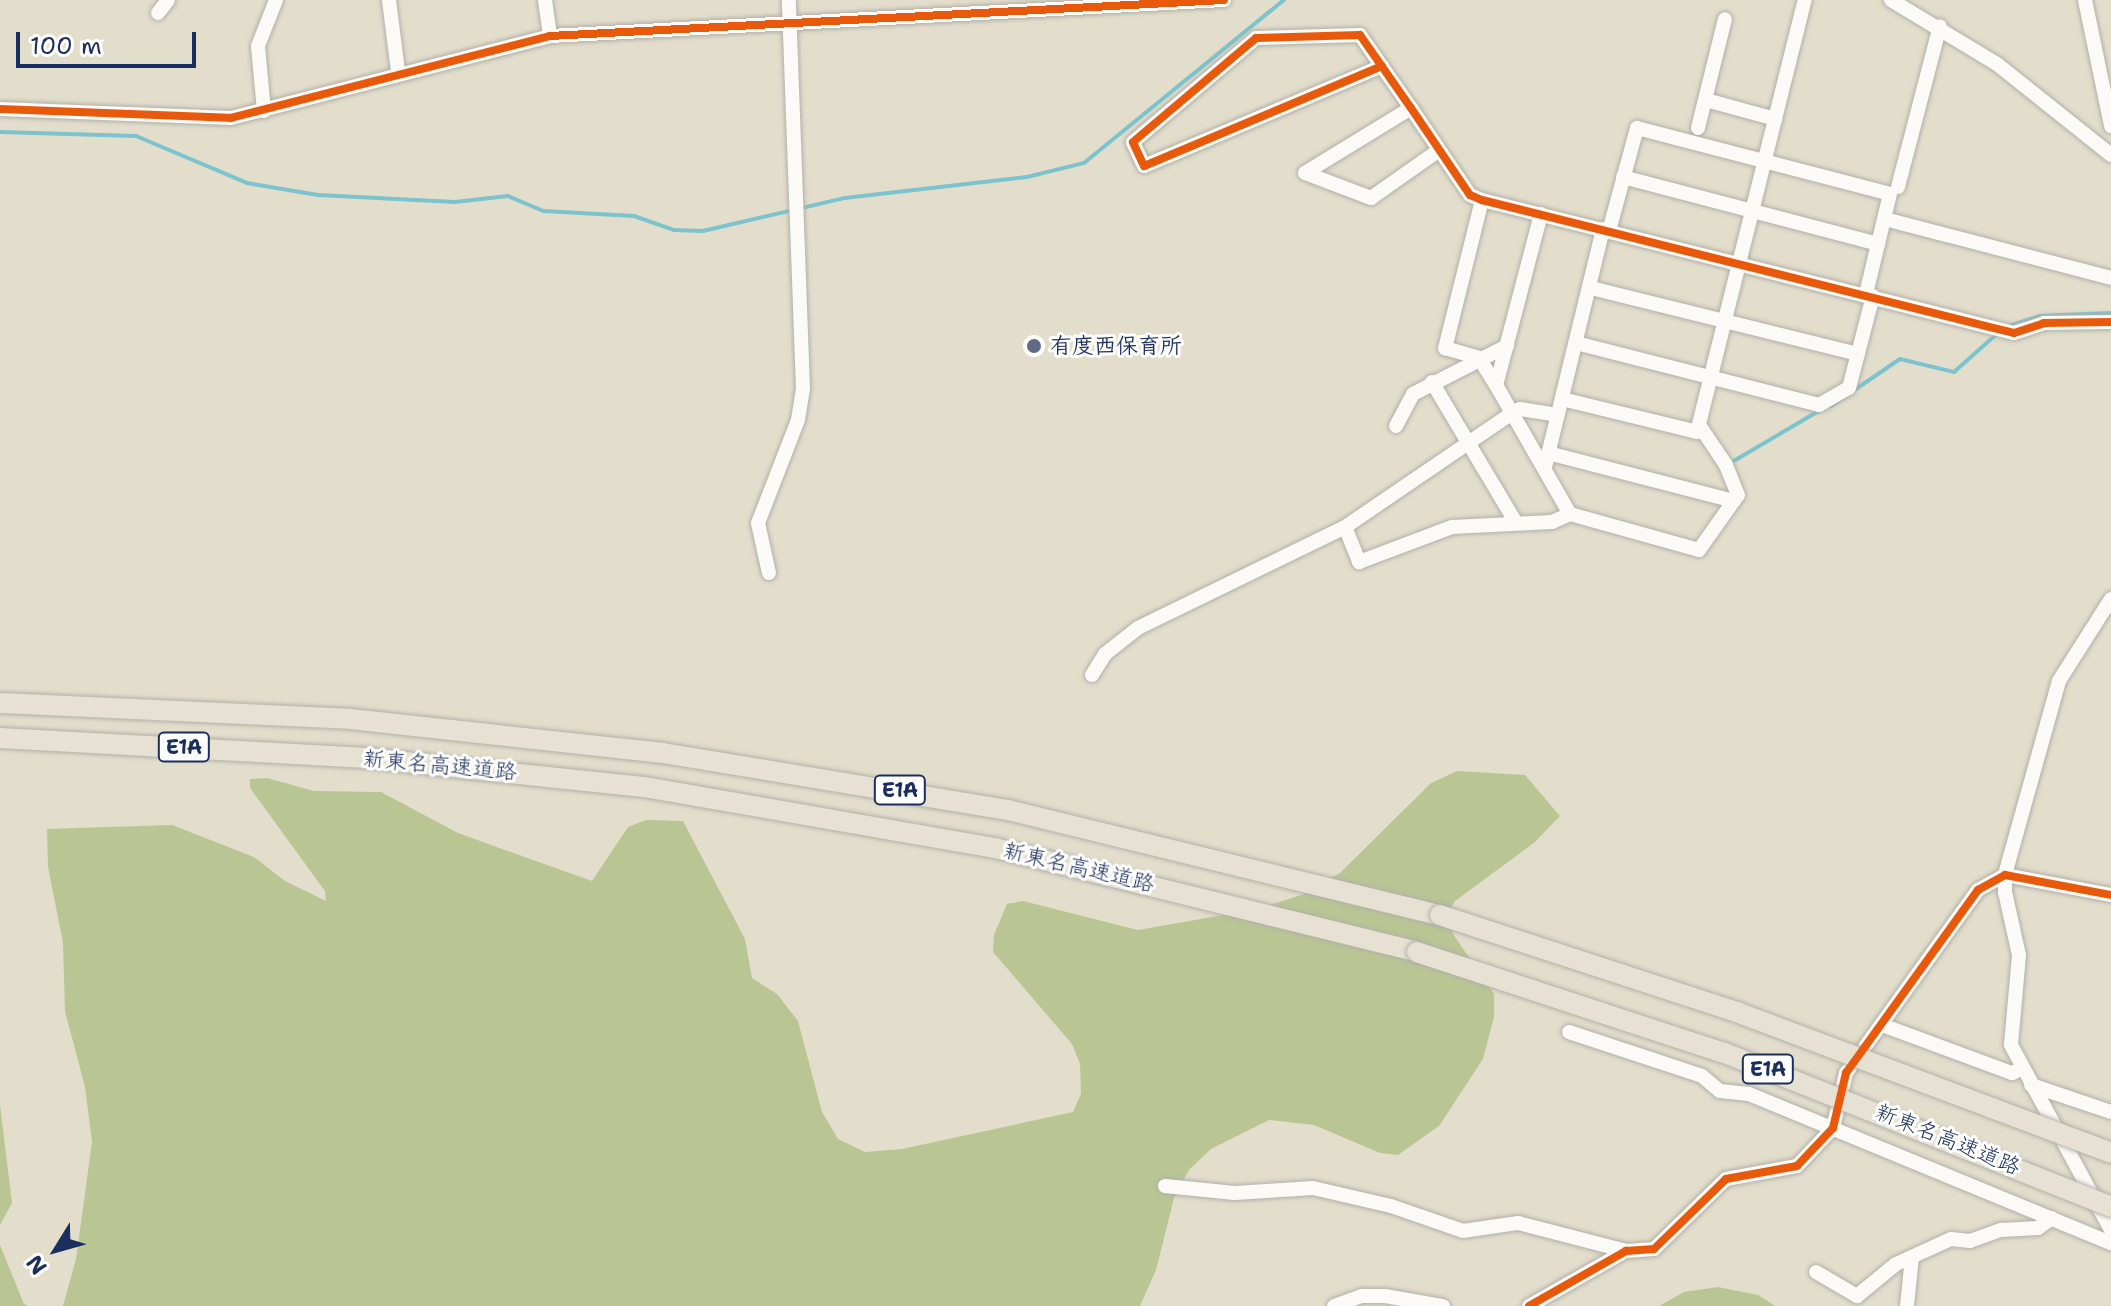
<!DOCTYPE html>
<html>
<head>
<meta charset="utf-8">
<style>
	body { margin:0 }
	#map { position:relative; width:2111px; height:1306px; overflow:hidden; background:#e3decc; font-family:"Shantell Sans","Klee One",sans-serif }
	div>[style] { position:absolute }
	.forest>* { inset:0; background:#b9c694 }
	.stream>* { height:4px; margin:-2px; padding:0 2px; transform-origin:2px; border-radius:2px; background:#7cc3cd }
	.roads { filter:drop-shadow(0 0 2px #b1b0a9) drop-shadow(0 0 2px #b1b0a9) }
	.minor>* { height:14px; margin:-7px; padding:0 7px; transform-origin:7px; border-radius:7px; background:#fbfaf7 }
	.highway>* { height:20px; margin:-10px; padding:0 10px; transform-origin:10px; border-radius:10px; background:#e6e1d3 }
	.bridges { filter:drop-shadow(0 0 2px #b1b0a9) drop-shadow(0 0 2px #b1b0a9) }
	.highway-bridge>* { height:20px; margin:-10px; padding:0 10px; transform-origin:10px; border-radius:10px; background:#e6e1d3 }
	.cycleway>* { height:8px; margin:-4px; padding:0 4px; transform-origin:4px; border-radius:4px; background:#e8590c }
	.dots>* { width:22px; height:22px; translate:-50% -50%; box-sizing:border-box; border:4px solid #fff; border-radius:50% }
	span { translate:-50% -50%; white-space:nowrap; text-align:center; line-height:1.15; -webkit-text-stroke:6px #fff; paint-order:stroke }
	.shield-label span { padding:2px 6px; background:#fff; border:2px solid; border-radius:6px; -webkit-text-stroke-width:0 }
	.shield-label { font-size:20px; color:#1b2f5e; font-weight:700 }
	.poi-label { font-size:22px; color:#1b2f5e; font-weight:700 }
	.left { translate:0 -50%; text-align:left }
	.street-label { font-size:22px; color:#1b2f5e }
	.north { position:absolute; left:16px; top:1210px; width:80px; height:80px; -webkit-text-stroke:6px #fff; paint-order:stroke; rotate:233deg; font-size:22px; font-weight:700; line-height:32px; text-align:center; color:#1b2f5e }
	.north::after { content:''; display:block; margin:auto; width:28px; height:36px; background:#1b2f5e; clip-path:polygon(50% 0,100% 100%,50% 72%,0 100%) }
	.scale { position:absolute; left:16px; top:32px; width:180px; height:36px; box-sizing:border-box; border:4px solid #1b2f5e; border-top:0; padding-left:10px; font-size:24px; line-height:28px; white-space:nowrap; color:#1b2f5e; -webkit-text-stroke:6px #fff; paint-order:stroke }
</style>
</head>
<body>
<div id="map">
	<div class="forest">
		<i style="clip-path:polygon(1457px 771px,1525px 775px,1560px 816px,1535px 842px,1455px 901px,1448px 913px,1453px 934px,1494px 994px,1494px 1017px,1483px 1059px,1439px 1126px,1398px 1155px,1380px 1153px,1314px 1125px,1269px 1120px,1211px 1149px,1189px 1170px,1174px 1198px,1156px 1270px,1140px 1306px,63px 1306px,76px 1259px,92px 1142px,85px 1087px,65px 1011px,63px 943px,48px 867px,47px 829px,172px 825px,254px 857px,285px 881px,326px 901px,325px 891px,250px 788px,250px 779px,267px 778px,314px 791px,381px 792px,458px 833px,592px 881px,628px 827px,646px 820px,683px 821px,745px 939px,752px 978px,777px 994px,798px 1021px,822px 1112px,838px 1139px,865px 1152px,902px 1149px,1073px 1112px,1081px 1094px,1080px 1064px,1072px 1044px,993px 952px,994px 935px,1007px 904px,1023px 901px,1138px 930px,1258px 909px,1304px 894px,1340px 873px,1431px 783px)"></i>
		<i style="clip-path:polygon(0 1105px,12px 1203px,0 1225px)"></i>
		<i style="clip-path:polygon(0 1245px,24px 1304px,29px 1306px,0 1306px)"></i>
		<i style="clip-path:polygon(1718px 1287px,1758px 1295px,1775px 1306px,1659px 1306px,1684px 1292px)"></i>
	</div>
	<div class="stream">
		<i style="left:0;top:132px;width:136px;rotate:1.7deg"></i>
		<i style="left:136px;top:136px;width:121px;rotate:22.9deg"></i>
		<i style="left:247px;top:183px;width:72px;rotate:9.6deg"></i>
		<i style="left:318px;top:195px;width:137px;rotate:2.9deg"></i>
		<i style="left:455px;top:202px;width:53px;rotate:-6.5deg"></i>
		<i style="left:508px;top:196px;width:39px;rotate:23deg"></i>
		<i style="left:544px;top:211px;width:90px;rotate:3.2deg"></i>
		<i style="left:634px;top:216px;width:42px;rotate:19.3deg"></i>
		<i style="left:674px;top:230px;width:29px;rotate:2deg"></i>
		<i style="left:703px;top:231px;width:146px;rotate:-13.1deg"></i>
		<i style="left:845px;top:198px;width:183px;rotate:-6.6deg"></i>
		<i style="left:1027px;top:177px;width:59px;rotate:-13.8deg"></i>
		<i style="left:1084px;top:163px;width:258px;rotate:-39.2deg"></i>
		<i style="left:2009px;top:326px;width:33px;rotate:-18deg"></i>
		<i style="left:2040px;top:316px;width:71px;rotate:-2.4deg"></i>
		<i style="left:1831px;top:406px;width:83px;rotate:-34.3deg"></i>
		<i style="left:1900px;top:359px;width:56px;rotate:13.5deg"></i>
		<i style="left:1954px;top:372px;width:59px;rotate:-41.6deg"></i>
		<i style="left:1732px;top:462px;width:104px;rotate:-30.5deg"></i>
	</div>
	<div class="roads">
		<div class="minor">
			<i style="left:389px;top:0;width:72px;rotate:82.8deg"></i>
			<i style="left:545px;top:0;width:36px;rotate:82deg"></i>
			<i style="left:1891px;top:0;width:124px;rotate:31.1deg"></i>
			<i style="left:1997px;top:64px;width:146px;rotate:38.6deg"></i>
			<i style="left:2085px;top:0;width:129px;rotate:78.3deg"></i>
			<i style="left:158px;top:13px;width:16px;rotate:-52deg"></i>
			<i style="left:1382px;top:66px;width:258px;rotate:157.2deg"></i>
			<i style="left:1144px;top:166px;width:26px;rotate:-115deg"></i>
			<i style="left:1133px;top:142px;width:161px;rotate:-40.2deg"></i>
			<i style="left:1256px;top:38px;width:104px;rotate:-1.7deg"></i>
			<i style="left:1360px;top:35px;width:89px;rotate:55.1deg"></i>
			<i style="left:1411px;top:108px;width:105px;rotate:55.9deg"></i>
			<i style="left:1470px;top:195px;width:13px;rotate:23deg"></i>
			<i style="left:1482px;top:200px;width:548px;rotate:14.04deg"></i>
			<i style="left:2014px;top:333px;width:32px;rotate:-18deg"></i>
			<i style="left:2044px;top:323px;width:67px;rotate:-0.9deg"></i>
			<i style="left:1706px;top:100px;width:72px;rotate:15.4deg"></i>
			<i style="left:1411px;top:108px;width:124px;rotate:148.5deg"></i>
			<i style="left:1305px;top:173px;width:71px;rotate:20.7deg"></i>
			<i style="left:1371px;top:198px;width:83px;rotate:-35.2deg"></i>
			<i style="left:0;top:109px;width:231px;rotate:2.2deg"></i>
			<i style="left:231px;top:118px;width:329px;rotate:-14.4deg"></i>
			<i style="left:550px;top:36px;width:675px;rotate:-3.06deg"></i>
			<i style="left:264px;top:111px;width:65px;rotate:-95.3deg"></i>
			<i style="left:258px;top:46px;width:49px;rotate:-68.6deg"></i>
			<i style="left:1698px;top:128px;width:112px;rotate:-76.1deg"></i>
			<i style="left:1623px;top:177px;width:264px;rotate:14.7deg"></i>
			<i style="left:1898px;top:187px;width:166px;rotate:-75.4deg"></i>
			<i style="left:1482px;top:200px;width:153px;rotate:104deg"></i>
			<i style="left:1445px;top:348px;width:35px;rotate:16deg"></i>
			<i style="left:1479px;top:358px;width:32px;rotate:58deg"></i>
			<i style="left:1541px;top:214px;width:177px;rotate:104.7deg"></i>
			<i style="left:1496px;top:385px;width:149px;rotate:60.2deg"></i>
			<i style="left:1570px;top:514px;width:134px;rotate:15.6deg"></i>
			<i style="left:1699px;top:550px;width:67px;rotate:-54.7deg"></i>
			<i style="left:1738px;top:495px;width:32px;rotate:-112deg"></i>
			<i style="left:1726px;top:465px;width:48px;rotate:-124deg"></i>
			<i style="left:1885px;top:219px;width:234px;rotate:14.6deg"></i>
			<i style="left:1609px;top:231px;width:107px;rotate:-74.8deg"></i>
			<i style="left:1637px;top:128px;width:261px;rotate:14.6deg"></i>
			<i style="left:1890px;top:194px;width:103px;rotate:103.5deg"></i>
			<i style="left:1591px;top:288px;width:275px;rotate:13.9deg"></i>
			<i style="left:1576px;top:343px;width:251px;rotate:14.3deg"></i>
			<i style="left:1819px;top:405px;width:34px;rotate:-30deg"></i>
			<i style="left:1849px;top:388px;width:95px;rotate:-75.4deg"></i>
			<i style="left:1432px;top:382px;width:162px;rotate:59.2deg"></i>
			<i style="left:1562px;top:399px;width:139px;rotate:13.7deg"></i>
			<i style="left:1697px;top:432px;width:445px;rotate:-76deg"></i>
			<i style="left:1396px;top:426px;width:36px;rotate:-62deg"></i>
			<i style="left:1413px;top:394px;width:106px;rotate:-27.1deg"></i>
			<i style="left:1548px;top:453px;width:192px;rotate:14.5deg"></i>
			<i style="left:1545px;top:467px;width:245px;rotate:-76.3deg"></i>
			<i style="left:1345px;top:527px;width:38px;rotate:68deg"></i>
			<i style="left:1359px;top:562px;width:99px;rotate:-20.6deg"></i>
			<i style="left:1452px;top:527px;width:100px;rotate:-2.9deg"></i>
			<i style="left:1552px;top:522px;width:20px;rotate:-24deg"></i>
			<i style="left:769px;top:573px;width:51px;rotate:-102.4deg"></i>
			<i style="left:758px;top:523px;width:110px;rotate:-68.8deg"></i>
			<i style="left:798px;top:420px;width:32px;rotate:-81deg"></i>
			<i style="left:803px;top:388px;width:388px;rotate:-92.1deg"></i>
			<i style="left:2111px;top:599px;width:97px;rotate:122.4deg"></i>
			<i style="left:2059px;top:681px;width:201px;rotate:105.6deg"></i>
			<i style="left:2005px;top:875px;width:17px;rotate:90deg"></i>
			<i style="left:2005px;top:892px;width:65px;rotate:77.5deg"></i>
			<i style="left:2019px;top:955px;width:90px;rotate:95.1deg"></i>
			<i style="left:2011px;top:1045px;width:210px;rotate:61.6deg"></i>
			<i style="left:1092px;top:675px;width:25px;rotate:-58deg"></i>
			<i style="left:1105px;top:654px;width:42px;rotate:-38.2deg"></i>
			<i style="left:1138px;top:628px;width:230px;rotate:-26deg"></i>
			<i style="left:1345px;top:527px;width:202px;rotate:-34.3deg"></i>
			<i style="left:1512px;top:413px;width:9px;rotate:-27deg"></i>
			<i style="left:1520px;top:409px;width:38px;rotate:9deg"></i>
			<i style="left:1882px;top:1025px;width:139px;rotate:20.3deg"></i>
			<i style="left:2012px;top:1073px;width:10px;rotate:-24deg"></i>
			<i style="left:1569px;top:1032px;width:140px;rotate:18.3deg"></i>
			<i style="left:1702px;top:1076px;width:23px;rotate:40deg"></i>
			<i style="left:1720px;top:1091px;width:29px;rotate:6deg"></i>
			<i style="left:1749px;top:1094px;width:391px;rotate:22.4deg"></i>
			<i style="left:2031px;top:1085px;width:84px;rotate:18.6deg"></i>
			<i style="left:1165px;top:1186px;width:70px;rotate:5.7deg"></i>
			<i style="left:1235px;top:1193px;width:78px;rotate:-3.7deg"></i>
			<i style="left:1313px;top:1188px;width:80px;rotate:13deg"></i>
			<i style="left:1391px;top:1206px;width:76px;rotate:19.1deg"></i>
			<i style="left:1463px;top:1231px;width:56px;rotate:-8.3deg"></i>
			<i style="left:1518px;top:1223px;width:112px;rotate:14.5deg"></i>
			<i style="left:1816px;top:1272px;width:48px;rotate:30.3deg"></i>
			<i style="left:1857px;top:1296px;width:50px;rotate:-39.4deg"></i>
			<i style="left:1896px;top:1264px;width:60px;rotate:-24.4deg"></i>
			<i style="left:1951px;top:1239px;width:19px;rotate:6deg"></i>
			<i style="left:1970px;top:1241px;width:33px;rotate:-20deg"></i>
			<i style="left:2001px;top:1230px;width:37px;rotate:-3deg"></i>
			<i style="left:2038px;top:1228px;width:17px;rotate:-36deg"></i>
			<i style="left:1334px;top:1306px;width:30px;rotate:-20deg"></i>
			<i style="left:1362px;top:1296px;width:23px"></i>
			<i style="left:1385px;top:1296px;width:59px;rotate:9.8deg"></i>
			<i style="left:1529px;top:1306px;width:112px;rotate:-29.6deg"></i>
			<i style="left:1626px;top:1251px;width:28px;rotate:-4deg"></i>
			<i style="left:1654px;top:1249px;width:100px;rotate:-44.2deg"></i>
			<i style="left:1726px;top:1179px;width:72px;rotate:-10.4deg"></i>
			<i style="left:1797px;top:1166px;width:52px;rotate:-46.5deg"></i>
			<i style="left:1833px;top:1128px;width:57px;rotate:-76.7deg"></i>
			<i style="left:1846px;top:1073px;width:226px;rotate:-54.2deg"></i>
			<i style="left:1978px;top:890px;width:31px;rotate:-29deg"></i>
			<i style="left:2005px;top:875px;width:108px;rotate:10.7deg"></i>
			<i style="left:1907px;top:1306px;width:49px;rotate:-84.2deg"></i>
		</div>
		<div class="highway">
			<i style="left:0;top:703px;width:350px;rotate:2.6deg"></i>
			<i style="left:350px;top:719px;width:315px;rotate:6.2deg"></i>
			<i style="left:663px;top:753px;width:350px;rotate:9.4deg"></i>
			<i style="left:1008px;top:810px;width:445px;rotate:13.7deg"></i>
			<i style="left:0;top:738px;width:368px;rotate:3.1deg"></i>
			<i style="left:367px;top:758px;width:280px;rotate:6deg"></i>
			<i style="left:645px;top:787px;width:355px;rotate:9.9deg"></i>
			<i style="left:995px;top:848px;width:435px;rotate:13.8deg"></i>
		</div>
	</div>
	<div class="bridges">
		<div class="highway-bridge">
			<i style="left:1440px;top:915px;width:315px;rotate:18.1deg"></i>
			<i style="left:1739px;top:1013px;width:397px;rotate:20.6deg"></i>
			<i style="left:1417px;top:952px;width:321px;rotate:18.2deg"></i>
			<i style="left:1722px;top:1052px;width:419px;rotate:21.7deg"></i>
		</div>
	</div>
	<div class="cycleway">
		<i style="left:1382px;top:66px;width:258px;rotate:157.2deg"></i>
		<i style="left:1144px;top:166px;width:26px;rotate:-115deg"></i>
		<i style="left:1133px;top:142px;width:161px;rotate:-40.2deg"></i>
		<i style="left:1256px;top:38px;width:104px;rotate:-1.7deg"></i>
		<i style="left:1360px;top:35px;width:89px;rotate:55.1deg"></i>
		<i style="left:1411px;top:108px;width:105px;rotate:55.9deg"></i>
		<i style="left:1470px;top:195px;width:13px;rotate:23deg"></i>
		<i style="left:1482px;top:200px;width:548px;rotate:14.04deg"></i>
		<i style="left:2014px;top:333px;width:32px;rotate:-18deg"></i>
		<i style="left:2044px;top:323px;width:67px;rotate:-0.9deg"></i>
		<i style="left:0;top:109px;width:231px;rotate:2.2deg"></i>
		<i style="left:231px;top:118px;width:329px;rotate:-14.4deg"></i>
		<i style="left:550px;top:36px;width:675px;rotate:-3.06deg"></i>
		<i style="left:1529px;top:1306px;width:112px;rotate:-29.6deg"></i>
		<i style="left:1626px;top:1251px;width:28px;rotate:-4deg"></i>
		<i style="left:1654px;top:1249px;width:100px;rotate:-44.2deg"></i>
		<i style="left:1726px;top:1179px;width:72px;rotate:-10.4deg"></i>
		<i style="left:1797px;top:1166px;width:52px;rotate:-46.5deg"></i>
		<i style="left:1833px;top:1128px;width:57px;rotate:-76.7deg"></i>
		<i style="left:1846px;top:1073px;width:226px;rotate:-54.2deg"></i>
		<i style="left:1978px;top:890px;width:31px;rotate:-29deg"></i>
		<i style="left:2005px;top:875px;width:108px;rotate:10.7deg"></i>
	</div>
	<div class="dots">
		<i style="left:1034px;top:346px;background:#616c84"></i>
	</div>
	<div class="shield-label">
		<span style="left:184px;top:747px">E1A</span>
		<span style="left:900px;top:790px">E1A</span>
		<span style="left:1768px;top:1069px">E1A</span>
	</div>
	<div class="poi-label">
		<span class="left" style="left:1050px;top:346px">有度西保育所</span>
	</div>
	<div class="street-label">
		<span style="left:440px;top:765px;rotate:5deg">新東名高速道路</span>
		<span style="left:1079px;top:867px;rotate:13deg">新東名高速道路</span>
		<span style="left:1948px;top:1139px;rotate:22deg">新東名高速道路</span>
	</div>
	<div class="north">N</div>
	<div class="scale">100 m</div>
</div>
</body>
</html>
